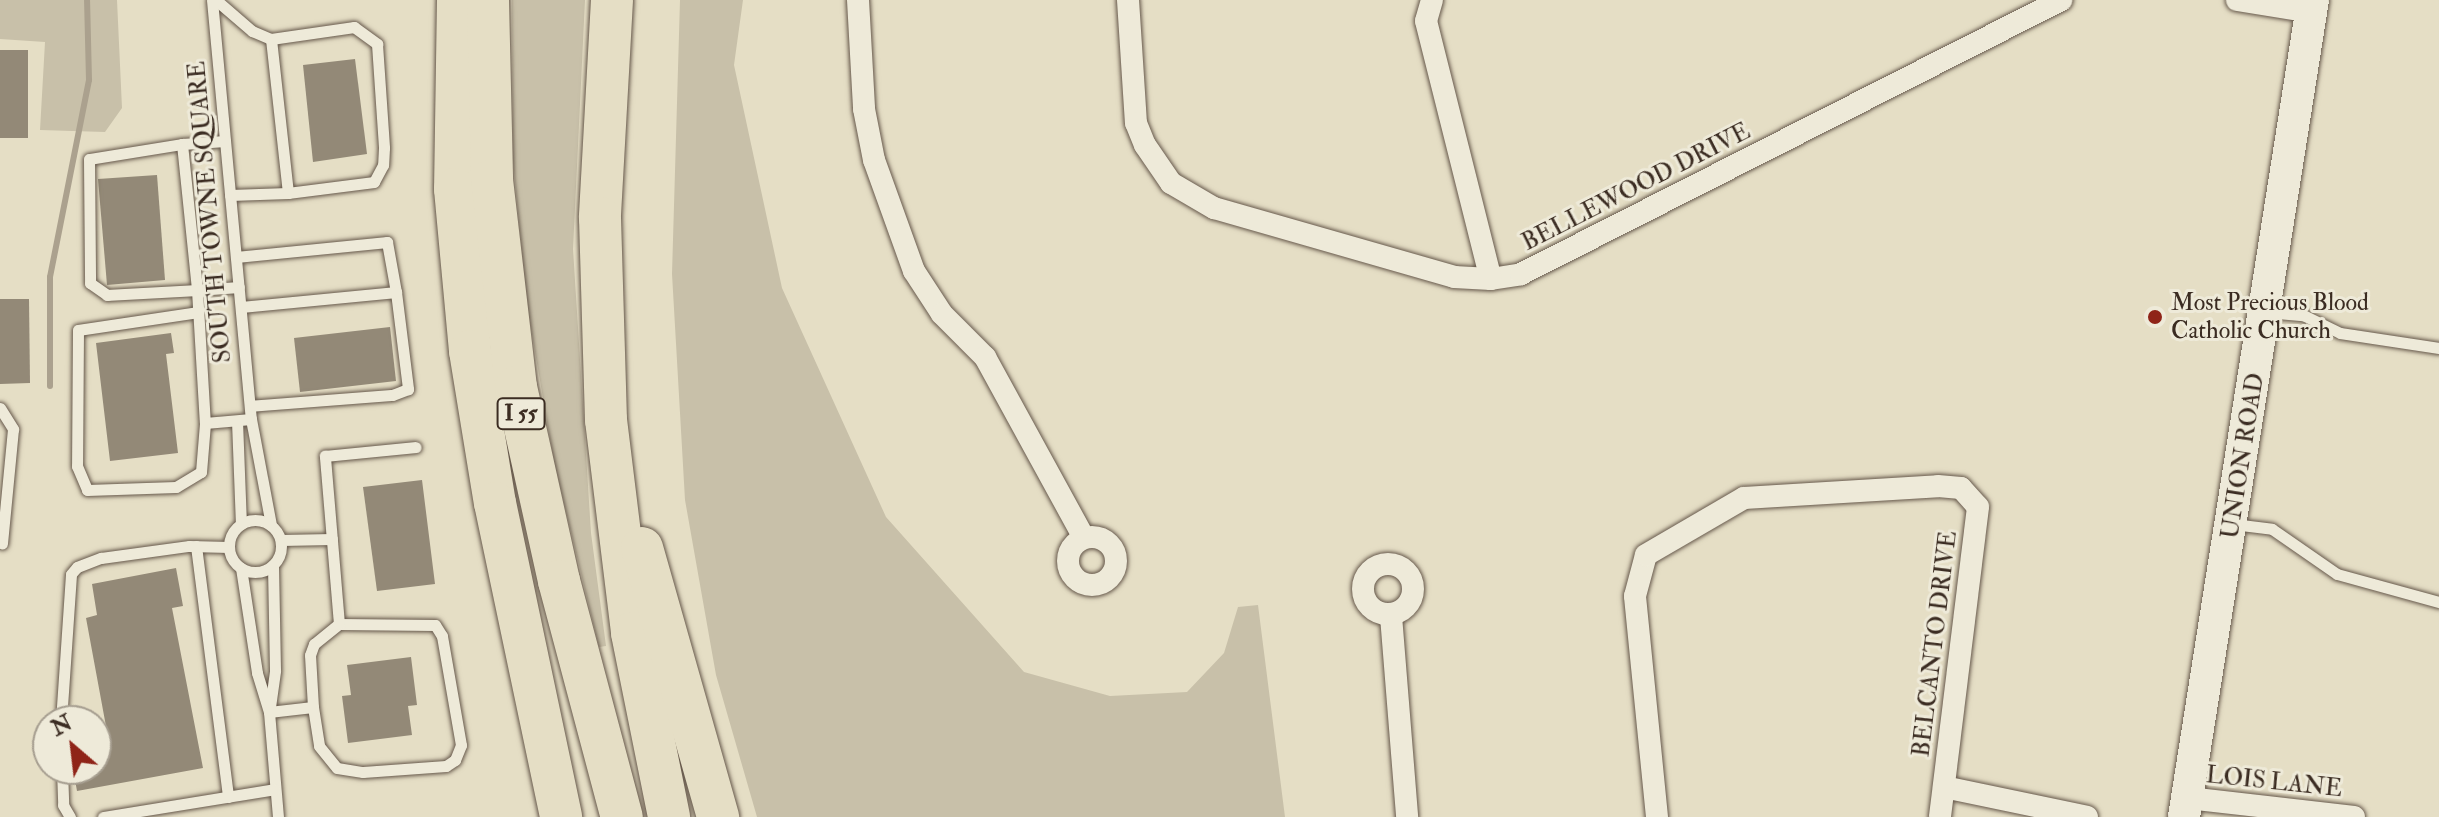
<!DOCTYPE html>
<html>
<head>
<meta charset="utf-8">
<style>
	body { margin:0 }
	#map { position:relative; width:2439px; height:817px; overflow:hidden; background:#e5dec5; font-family:"IM FELL Double Pica",serif }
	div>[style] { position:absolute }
	.green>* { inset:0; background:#c8c0a9 }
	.stream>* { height:6px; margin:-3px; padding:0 3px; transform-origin:3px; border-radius:3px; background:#aba18e }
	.building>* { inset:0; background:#938977 }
	.roads { filter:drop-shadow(0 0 2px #66584b) drop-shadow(0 0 2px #66584b) }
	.lane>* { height:11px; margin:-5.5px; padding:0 5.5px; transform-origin:5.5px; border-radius:5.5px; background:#eeead9 }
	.lane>.ring { margin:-5.5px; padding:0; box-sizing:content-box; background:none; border:11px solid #eeead9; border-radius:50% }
	.street>* { height:22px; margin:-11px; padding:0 11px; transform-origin:11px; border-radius:11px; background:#eeead9 }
	.street>.ring { margin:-11px; padding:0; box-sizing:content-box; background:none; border:22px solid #eeead9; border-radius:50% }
	.secondary>* { height:32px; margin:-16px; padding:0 16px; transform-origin:16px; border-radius:16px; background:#eeead9 }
	.highway>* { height:42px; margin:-21px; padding:0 21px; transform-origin:21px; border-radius:21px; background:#e5dec5 }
	.dots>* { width:22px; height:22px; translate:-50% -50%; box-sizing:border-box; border:4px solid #eeead9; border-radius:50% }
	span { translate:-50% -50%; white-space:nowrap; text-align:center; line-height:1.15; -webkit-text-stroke:6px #eeead9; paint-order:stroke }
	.shield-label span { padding:2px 6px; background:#eeead9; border:2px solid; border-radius:6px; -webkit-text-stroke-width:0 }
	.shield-label { font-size:22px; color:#3b2c22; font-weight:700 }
	.street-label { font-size:24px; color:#3b2c22 }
	.poi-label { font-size:24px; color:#3b2c22 }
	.left { translate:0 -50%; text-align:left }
	.north { position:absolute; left:32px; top:705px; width:80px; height:80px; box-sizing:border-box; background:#eeead9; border:2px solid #a69e90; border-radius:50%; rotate:332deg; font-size:22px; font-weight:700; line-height:32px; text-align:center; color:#3b2c22 }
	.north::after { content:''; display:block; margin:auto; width:28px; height:36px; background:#8f2418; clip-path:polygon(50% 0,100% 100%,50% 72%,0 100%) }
</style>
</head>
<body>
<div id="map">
	<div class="green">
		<i style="clip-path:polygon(0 0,117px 0,122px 108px,105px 132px,40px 130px,45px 42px,0 39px)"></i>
		<i style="clip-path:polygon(512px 0,585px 0,573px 249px,591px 533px,606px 646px,599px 647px,554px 462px,527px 305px,513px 160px)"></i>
		<i style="clip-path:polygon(680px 0,743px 0,734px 65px,782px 288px,886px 517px,1024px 672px,1110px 696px,1187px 692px,1224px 653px,1238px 607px,1258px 605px,1285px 817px,757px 817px,716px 675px,685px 500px,672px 274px)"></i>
	</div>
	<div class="stream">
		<i style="left:50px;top:386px;width:109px;rotate:-90deg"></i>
		<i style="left:50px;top:277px;width:201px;rotate:-78.8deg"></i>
		<i style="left:89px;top:80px;width:80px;rotate:-91.4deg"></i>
	</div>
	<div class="building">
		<i style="clip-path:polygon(0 50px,28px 50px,28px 138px,0 138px)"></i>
		<i style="clip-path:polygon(355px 59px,367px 154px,313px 162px,303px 65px)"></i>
		<i style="clip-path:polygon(157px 175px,165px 280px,107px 285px,98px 179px)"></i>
		<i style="clip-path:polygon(0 299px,29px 299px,30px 383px,0 384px)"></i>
		<i style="clip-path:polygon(390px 327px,396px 381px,300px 392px,294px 338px)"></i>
		<i style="clip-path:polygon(171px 333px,174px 353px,166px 354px,178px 453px,110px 461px,96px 343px)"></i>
		<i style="clip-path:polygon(422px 480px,435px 584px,377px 591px,363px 487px)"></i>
		<i style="clip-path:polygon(176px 568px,183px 606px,172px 608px,203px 768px,77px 791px,73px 769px,96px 769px,96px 750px,110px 748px,86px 618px,97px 615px,92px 584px)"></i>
		<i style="clip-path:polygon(411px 657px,417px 705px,408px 706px,412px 735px,348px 743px,342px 696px,351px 695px,347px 665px)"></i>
	</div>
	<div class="roads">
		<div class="lane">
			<i style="left:212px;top:0;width:421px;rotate:84.7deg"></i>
			<i style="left:251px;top:419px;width:108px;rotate:79.3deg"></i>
			<i style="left:216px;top:0;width:48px;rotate:40.7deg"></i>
			<i style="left:252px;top:31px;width:21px;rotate:23deg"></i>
			<i style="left:271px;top:39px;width:155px;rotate:83.7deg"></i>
			<i style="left:288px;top:193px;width:58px;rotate:178deg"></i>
			<i style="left:271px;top:39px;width:84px;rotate:-8.2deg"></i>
			<i style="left:354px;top:27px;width:29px;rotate:36deg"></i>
			<i style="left:377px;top:44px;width:104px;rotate:86.1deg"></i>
			<i style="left:384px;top:148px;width:17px;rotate:93deg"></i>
			<i style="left:383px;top:165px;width:19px;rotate:118deg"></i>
			<i style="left:374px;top:182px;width:87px;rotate:172.7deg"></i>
			<i style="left:225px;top:141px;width:43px;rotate:176deg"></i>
			<i style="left:182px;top:144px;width:147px;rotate:84.1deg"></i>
			<i style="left:197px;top:290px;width:42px;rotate:-4.1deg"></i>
			<i style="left:182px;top:144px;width:94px;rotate:170.8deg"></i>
			<i style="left:89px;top:159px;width:124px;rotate:89.5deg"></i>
			<i style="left:90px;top:283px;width:21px;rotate:35deg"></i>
			<i style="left:107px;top:295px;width:90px;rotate:-3.2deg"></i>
			<i style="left:197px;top:290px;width:133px;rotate:86.6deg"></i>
			<i style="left:205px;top:423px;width:46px;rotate:-5deg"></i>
			<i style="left:236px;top:257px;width:152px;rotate:-5.7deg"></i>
			<i style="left:387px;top:242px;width:51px;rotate:79.8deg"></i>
			<i style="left:241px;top:307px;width:156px;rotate:-5.5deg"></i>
			<i style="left:396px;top:292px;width:98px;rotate:82.9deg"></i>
			<i style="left:408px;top:389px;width:17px;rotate:159deg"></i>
			<i style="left:392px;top:395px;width:142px;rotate:175.6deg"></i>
			<i style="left:198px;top:312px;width:121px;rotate:171.5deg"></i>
			<i style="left:78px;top:330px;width:136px;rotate:90.4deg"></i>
			<i style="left:77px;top:466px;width:26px;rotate:67deg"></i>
			<i style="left:87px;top:490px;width:89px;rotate:-1.9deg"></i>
			<i style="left:176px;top:487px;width:29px;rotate:-31deg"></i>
			<i style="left:201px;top:472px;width:49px;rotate:-85.3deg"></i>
			<i style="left:2266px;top:312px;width:37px;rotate:5deg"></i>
			<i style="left:2303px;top:315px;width:41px;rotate:25.9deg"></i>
			<i style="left:2340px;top:333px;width:100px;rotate:8.6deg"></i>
			<i style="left:0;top:408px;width:25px;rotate:58deg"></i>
			<i style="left:13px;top:429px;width:115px;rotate:95.5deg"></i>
			<i style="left:237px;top:421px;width:103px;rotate:87.8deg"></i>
			<i class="ring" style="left:229px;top:520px;width:41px;height:41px"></i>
			<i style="left:2233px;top:524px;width:39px;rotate:7deg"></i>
			<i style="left:2272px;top:529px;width:79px;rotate:34.7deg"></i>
			<i style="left:2337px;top:574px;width:106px;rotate:15.4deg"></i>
			<i style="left:281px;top:540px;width:51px;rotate:-1.1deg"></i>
			<i style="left:196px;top:546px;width:253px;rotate:82.7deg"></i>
			<i style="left:241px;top:568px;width:106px;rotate:81.3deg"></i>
			<i style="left:257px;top:673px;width:41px;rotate:72.9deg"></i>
			<i style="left:269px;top:712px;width:105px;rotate:85.1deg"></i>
			<i style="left:270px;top:707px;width:37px;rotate:-82deg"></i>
			<i style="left:275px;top:670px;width:105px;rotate:-91.1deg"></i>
			<i style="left:313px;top:707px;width:39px;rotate:81deg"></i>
			<i style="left:319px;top:746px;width:28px;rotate:51deg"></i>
			<i style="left:337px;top:768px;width:26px;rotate:9deg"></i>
			<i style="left:363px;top:772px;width:83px;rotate:-4.1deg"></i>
			<i style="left:446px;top:766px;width:11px;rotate:-34deg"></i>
			<i style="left:455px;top:760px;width:16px;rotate:-68deg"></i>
			<i style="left:461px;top:745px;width:111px;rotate:-99.9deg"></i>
			<i style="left:442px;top:636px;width:13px;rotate:-122deg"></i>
			<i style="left:435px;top:625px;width:96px;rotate:-179.4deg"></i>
			<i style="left:269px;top:712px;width:44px;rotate:-6.5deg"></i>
			<i style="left:313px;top:707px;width:52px;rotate:-93.3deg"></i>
			<i style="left:310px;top:655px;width:12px;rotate:-70deg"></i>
			<i style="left:314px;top:644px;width:32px;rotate:-39deg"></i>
			<i style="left:339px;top:624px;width:169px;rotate:-94.8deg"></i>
			<i style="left:325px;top:456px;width:91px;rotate:-5.6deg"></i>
			<i style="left:61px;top:721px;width:147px;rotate:-86.1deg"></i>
			<i style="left:71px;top:574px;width:9px;rotate:-49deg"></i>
			<i style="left:77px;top:567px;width:26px;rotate:-21deg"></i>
			<i style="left:101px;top:558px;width:89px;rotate:-7.8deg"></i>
			<i style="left:189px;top:546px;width:40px;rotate:1.4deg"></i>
			<i style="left:62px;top:769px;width:36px;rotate:88deg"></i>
			<i style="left:63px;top:805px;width:14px;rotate:60deg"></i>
			<i style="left:103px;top:817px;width:174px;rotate:-9.2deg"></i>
		</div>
		<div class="street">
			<i style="left:858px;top:0;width:109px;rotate:86.8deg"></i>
			<i style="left:864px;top:109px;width:52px;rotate:78.9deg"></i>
			<i style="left:874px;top:160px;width:118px;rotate:70.2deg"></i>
			<i style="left:914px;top:271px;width:51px;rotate:56.9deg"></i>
			<i style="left:942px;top:314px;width:61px;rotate:45deg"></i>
			<i style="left:985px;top:357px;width:206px;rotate:61.3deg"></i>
			<i style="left:1128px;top:0;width:123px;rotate:86.3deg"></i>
			<i style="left:1136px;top:123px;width:24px;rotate:68deg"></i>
			<i style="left:1145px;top:145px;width:46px;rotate:55.6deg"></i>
			<i style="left:1171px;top:183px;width:50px;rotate:30.2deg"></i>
			<i style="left:1214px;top:208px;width:250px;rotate:16deg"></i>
			<i style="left:1454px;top:277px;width:37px;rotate:3deg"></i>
			<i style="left:1491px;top:279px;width:30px;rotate:-9deg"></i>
			<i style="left:1521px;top:274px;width:606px;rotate:-26.9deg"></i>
			<i style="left:1432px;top:0;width:22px;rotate:106deg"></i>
			<i style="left:1426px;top:21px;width:266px;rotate:75.9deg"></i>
			<i style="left:2237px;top:0;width:75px;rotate:9.2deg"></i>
			<i class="ring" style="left:1068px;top:537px;width:26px;height:26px"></i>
			<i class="ring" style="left:1363px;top:564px;width:28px;height:28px"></i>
			<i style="left:1391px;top:616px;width:202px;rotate:85.4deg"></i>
			<i style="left:1944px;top:787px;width:146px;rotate:11.8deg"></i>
			<i style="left:2188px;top:798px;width:167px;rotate:6.5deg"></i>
			<i style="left:1657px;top:817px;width:222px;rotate:-95.7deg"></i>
			<i style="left:1635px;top:596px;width:42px;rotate:-75deg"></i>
			<i style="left:1646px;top:555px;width:113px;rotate:-30.2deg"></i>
			<i style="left:1744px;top:498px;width:194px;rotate:-3.5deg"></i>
			<i style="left:1938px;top:486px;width:23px;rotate:5deg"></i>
			<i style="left:1961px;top:488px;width:25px;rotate:48deg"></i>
			<i style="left:1978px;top:507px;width:312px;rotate:97deg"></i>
		</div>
		<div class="secondary">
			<i style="left:2184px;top:817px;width:827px;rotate:-81.03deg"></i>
		</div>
		<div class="highway">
			<i style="left:458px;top:0;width:189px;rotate:90.9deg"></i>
			<i style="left:455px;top:189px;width:163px;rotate:84.7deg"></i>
			<i style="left:470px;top:351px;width:154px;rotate:80.7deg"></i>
			<i style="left:495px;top:503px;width:321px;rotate:78.1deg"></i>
			<i style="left:488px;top:0;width:180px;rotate:88.7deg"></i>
			<i style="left:492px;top:180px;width:208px;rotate:83.4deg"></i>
			<i style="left:516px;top:387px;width:199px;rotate:77.5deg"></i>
			<i style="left:559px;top:581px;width:244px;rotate:75.1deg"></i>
			<i style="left:612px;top:0;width:218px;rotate:93.2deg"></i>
			<i style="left:600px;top:218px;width:202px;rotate:88.3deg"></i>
			<i style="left:606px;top:420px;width:215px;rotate:83deg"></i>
			<i style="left:632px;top:633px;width:188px;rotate:78.6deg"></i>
			<i style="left:642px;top:548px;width:280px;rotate:74.2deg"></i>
		</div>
	</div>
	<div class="dots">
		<i style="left:2155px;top:317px;background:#8f2418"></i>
	</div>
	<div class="shield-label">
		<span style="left:521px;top:414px">I 55</span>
	</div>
	<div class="street-label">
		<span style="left:1636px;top:187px;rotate:-27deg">BELLEWOOD DRIVE</span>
		<span style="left:210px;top:212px;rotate:-95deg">SOUTH TOWNE SQUARE</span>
		<span style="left:2243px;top:456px;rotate:-81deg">UNION ROAD</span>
		<span style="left:1935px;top:644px;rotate:-83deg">BELCANTO DRIVE</span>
		<span style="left:2274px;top:782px;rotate:6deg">LOIS LANE</span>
	</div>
	<div class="poi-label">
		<span class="left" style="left:2171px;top:317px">Most Precious Blood<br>Catholic Church</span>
	</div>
	<div class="north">N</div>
</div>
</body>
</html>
